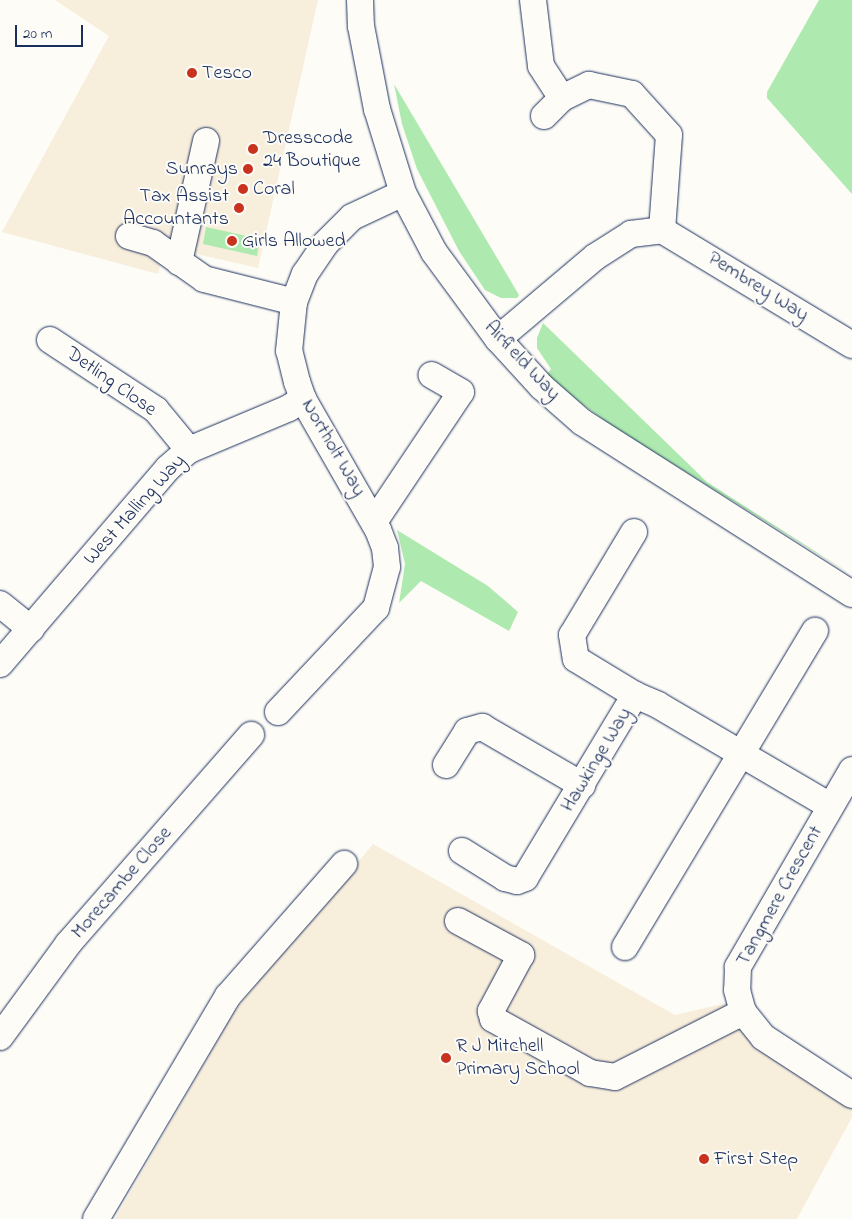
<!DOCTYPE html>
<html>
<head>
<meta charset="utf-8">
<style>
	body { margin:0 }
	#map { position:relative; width:852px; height:1219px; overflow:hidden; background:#fdfcf7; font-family:"Indie Flower",sans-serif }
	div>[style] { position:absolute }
	.built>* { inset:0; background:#f8eedc }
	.green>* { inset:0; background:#aeeaaf }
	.roads { filter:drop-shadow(0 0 1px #1b2f5e) drop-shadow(0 0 1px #1b2f5e) }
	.minor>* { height:26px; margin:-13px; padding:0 13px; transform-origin:13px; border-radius:13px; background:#fdfcf7 }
	.dots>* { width:14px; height:14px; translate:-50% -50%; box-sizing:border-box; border:2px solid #fdfcf7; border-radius:50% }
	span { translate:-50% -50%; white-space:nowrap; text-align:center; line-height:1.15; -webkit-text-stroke:4px #fdfcf7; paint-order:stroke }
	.poi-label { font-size:20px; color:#1b2f5e }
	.left { translate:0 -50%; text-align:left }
	.right { translate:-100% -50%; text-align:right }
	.street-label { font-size:20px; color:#1b2f5e }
	.scale { position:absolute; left:15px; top:25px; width:68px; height:22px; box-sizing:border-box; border:2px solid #1b2f5e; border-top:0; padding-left:6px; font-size:15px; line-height:18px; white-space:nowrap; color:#1b2f5e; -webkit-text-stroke:4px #fdfcf7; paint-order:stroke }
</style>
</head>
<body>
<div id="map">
	<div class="built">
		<i style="clip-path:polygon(55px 0,318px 0,258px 268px,165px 247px,158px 274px,2px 232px,109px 36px)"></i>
		<i style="clip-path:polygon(373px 844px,675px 1015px,739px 1000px,852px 1095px,852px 1117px,797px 1219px,115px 1219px,235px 1010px)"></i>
	</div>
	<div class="green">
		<i style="clip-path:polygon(819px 0,852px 0,852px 194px,767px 98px,767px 92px)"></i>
		<i style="clip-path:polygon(394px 84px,519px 295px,517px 298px,501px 298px,485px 290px,459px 251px,417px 169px,402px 124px)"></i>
		<i style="clip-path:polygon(206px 227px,260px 239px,257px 256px,203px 244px)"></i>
		<i style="clip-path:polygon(543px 323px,707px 482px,852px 575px,615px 428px,582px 404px,547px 374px,551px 369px,537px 348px,537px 338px)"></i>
		<i style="clip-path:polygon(397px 530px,488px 586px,518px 612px,509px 631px,421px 581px,399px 603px,405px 564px)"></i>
	</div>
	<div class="roads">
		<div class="minor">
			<i style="left:360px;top:0;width:26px;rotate:88deg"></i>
			<i style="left:361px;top:26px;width:85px;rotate:79.1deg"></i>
			<i style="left:377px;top:109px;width:88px;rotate:72.8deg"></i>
			<i style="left:403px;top:193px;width:67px;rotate:62.3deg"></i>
			<i style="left:434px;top:252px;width:108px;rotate:53.7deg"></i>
			<i style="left:498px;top:339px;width:65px;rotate:47.5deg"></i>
			<i style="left:542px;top:387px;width:53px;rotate:41.2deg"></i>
			<i style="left:582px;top:422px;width:320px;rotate:32.5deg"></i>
			<i style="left:533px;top:0;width:66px;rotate:83.1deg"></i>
			<i style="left:541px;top:66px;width:38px;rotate:57deg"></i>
			<i style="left:544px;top:116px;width:25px;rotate:-45deg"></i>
			<i style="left:562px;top:98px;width:30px;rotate:-26deg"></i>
			<i style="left:589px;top:85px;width:44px;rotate:11.8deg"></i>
			<i style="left:632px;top:94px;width:55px;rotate:47.9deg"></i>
			<i style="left:669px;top:135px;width:95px;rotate:94.2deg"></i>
			<i style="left:129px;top:236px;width:25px;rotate:16deg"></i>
			<i style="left:153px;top:243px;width:62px;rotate:35.2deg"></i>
			<i style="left:204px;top:279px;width:93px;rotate:14.3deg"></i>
			<i style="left:179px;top:262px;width:124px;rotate:-77.4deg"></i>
			<i style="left:498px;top:339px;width:127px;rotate:-40.2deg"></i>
			<i style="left:595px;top:257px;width:43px;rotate:-32.6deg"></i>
			<i style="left:631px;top:234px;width:31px;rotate:-7deg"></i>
			<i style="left:662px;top:230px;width:222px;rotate:31.2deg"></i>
			<i style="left:50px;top:340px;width:127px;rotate:33.4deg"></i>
			<i style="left:156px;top:410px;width:52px;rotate:50.5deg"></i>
			<i style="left:374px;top:522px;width:156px;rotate:-56.2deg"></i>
			<i style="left:461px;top:392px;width:34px;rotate:-150deg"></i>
			<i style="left:634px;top:532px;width:120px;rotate:121deg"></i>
			<i style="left:572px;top:635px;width:24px;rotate:81deg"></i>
			<i style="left:576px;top:659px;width:69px;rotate:31.4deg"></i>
			<i style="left:0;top:604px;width:40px;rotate:39deg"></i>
			<i style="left:0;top:664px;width:258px;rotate:-49.4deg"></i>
			<i style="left:168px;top:468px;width:28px;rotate:-41deg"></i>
			<i style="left:189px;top:450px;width:108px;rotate:-22.8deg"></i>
			<i style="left:289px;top:408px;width:17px;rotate:-33deg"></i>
			<i style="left:278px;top:712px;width:143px;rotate:-46.7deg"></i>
			<i style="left:376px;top:608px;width:42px;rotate:-75deg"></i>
			<i style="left:387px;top:567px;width:19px;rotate:-96deg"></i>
			<i style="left:385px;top:548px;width:19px;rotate:-111deg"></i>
			<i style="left:378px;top:530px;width:151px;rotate:-119.8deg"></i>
			<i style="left:303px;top:399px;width:18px;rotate:-109deg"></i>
			<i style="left:297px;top:382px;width:32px;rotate:-104deg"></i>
			<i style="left:289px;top:351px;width:49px;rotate:-84.2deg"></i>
			<i style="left:294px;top:302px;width:30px;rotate:-69deg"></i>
			<i style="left:305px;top:274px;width:36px;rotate:-56deg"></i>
			<i style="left:325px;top:244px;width:38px;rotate:-45deg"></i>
			<i style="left:352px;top:217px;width:56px;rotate:-25.2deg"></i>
			<i style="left:446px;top:765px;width:40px;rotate:-58deg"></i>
			<i style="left:467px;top:731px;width:16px;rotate:-15deg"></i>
			<i style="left:482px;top:727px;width:116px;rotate:30.1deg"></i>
			<i style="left:852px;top:770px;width:228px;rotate:120.1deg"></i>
			<i style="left:738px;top:967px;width:23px;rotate:92deg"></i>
			<i style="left:737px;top:990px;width:23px;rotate:75deg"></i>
			<i style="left:743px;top:1012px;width:32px;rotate:51deg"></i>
			<i style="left:763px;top:1037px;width:106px;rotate:33.1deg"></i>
			<i style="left:462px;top:851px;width:51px;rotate:32.1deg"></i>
			<i style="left:505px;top:878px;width:12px;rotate:14deg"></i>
			<i style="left:517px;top:881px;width:9px;rotate:-21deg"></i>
			<i style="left:525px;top:878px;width:214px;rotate:-59deg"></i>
			<i style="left:635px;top:695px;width:25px;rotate:23deg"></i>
			<i style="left:658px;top:705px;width:199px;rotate:30.4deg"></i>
			<i style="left:458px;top:921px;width:72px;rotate:28.4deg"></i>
			<i style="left:521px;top:955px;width:64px;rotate:118.2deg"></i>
			<i style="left:491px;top:1011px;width:8px;rotate:76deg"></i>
			<i style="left:493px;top:1019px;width:111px;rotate:29.1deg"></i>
			<i style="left:590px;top:1073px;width:25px;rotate:9deg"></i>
			<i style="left:615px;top:1077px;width:144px;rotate:-26.9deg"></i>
			<i style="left:625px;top:947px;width:369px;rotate:-59deg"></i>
			<i style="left:0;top:1037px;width:115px;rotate:-53.8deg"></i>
			<i style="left:68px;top:944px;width:278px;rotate:-48.8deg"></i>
			<i style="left:96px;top:1219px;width:259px;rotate:-59.4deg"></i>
			<i style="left:228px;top:996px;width:176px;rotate:-48.7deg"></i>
		</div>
	</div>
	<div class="dots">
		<i style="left:192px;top:73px;background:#c8321e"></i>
		<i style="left:253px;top:149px;background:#c8321e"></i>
		<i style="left:248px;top:169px;background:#c8321e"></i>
		<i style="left:243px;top:189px;background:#c8321e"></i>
		<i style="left:239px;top:208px;background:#c8321e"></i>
		<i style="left:232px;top:241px;background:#c8321e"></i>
		<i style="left:446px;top:1058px;background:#c8321e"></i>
		<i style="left:704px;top:1159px;background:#c8321e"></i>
	</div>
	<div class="poi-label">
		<span class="left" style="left:202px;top:73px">Tesco</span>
		<span class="left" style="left:263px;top:150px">Dresscode<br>24 Boutique</span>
		<span class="right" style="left:238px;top:169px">Sunrays</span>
		<span class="left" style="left:253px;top:189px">Coral</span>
		<span class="right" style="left:229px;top:208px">Tax Assist<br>Accountants</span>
		<span class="left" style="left:242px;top:241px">Girls Allowed</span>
		<span class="left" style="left:456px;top:1058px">R J Mitchell<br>Primary School</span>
		<span class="left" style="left:714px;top:1159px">First Step</span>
	</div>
	<div class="street-label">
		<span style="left:758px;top:287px;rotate:32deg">Pembrey Way</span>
		<span style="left:522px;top:361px;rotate:47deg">Airfield Way</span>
		<span style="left:111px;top:382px;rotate:35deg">Detling Close</span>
		<span style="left:333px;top:448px;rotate:60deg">Northolt Way</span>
		<span style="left:135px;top:510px;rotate:-48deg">West Malling Way</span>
		<span style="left:597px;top:760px;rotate:-59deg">Hawkinge Way</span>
		<span style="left:122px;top:883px;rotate:-49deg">Morecambe Close</span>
		<span style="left:780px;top:896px;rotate:-61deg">Tangmere Crescent</span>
	</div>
	<div class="scale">20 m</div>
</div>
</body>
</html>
